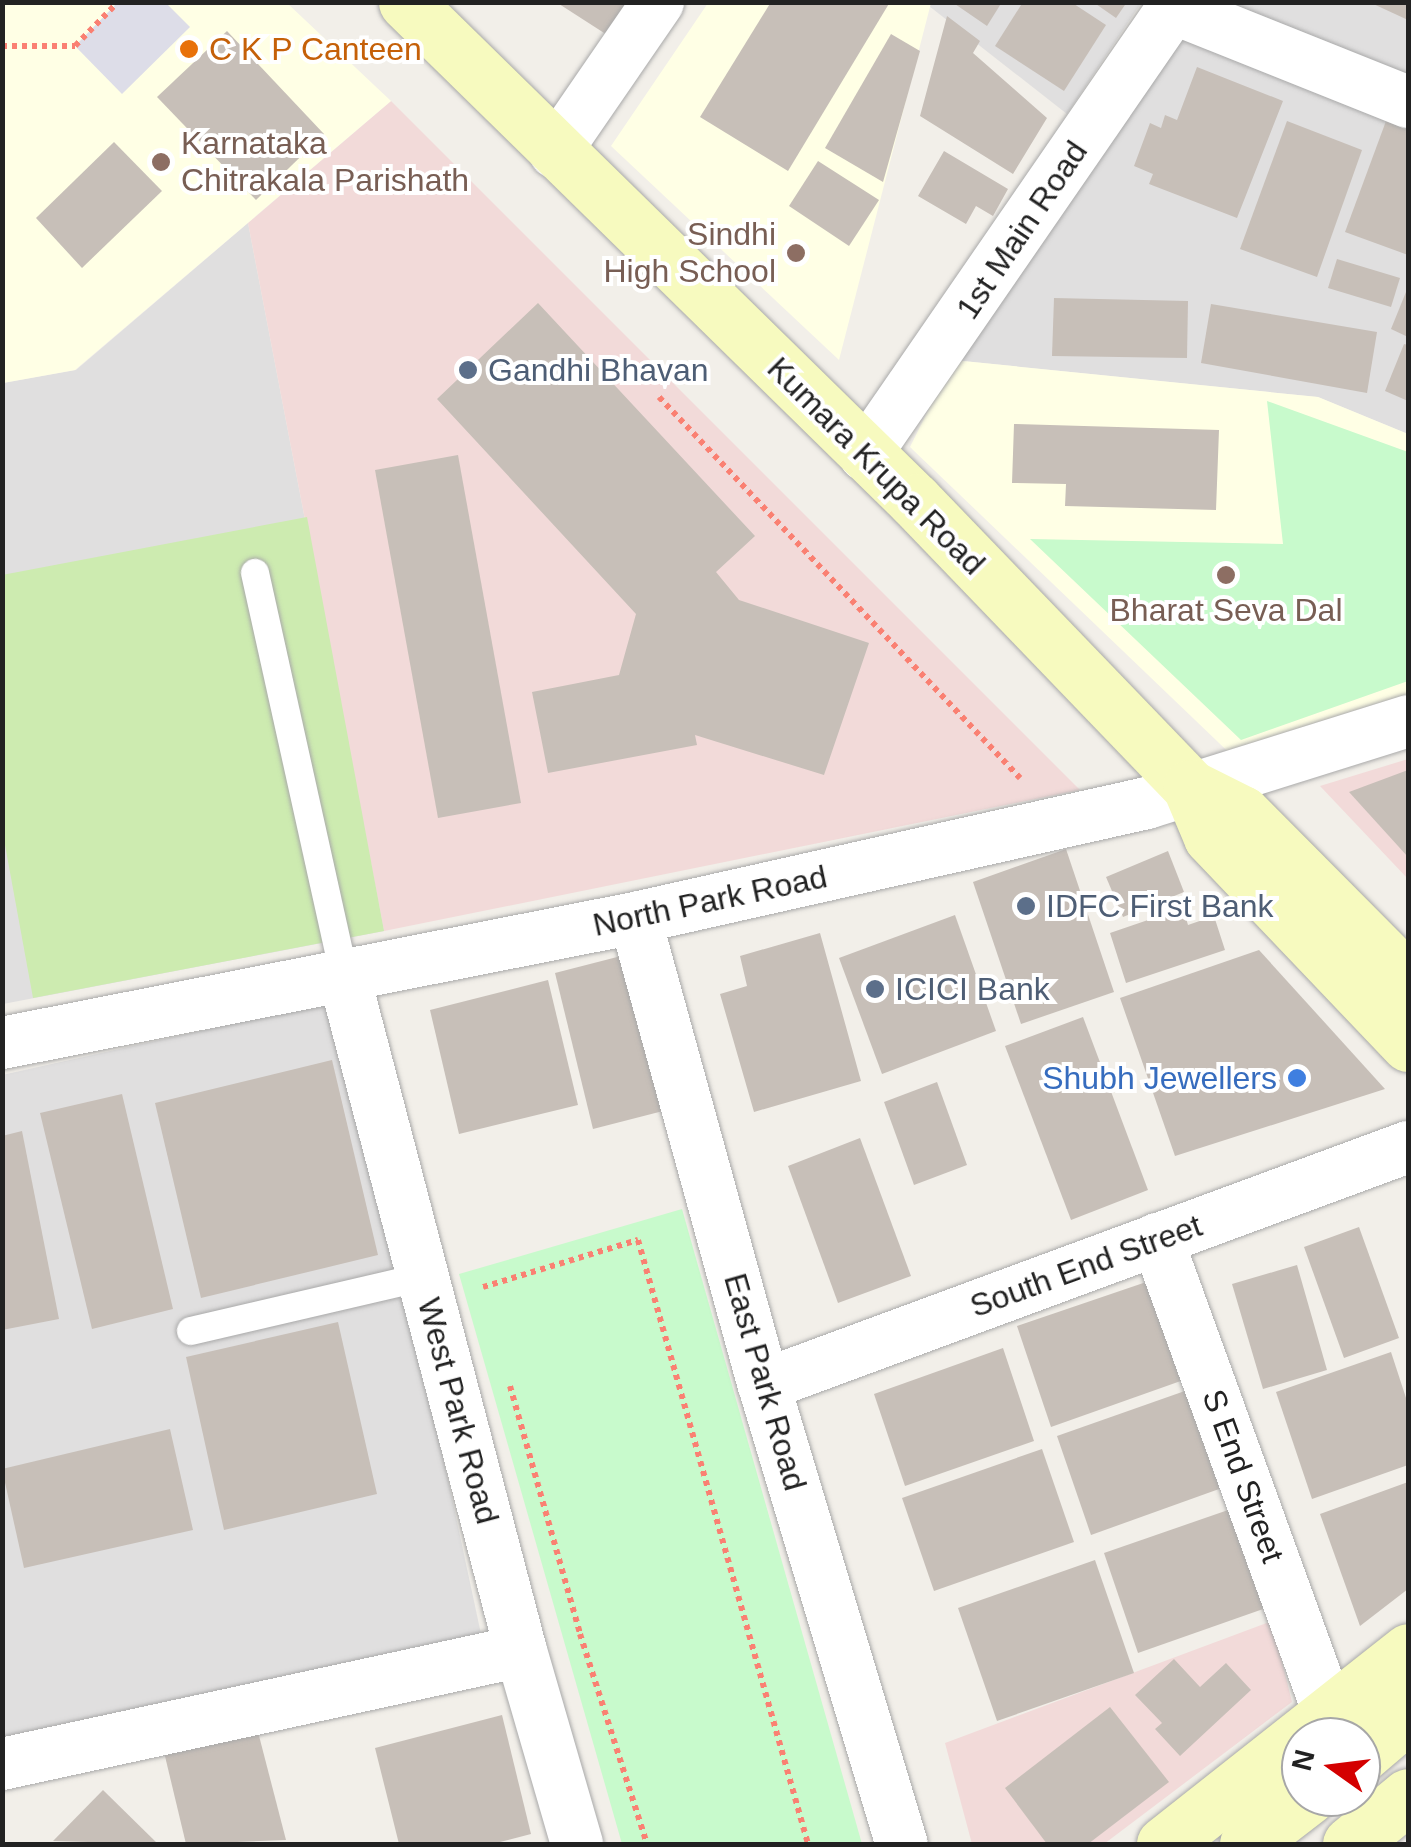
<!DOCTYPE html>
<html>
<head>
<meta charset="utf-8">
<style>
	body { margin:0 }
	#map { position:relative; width:1411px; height:1847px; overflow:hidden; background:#f2efe9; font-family:Helvetica,sans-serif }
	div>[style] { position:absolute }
	.residential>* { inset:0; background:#e0dfdf }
	.commercial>* { inset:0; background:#f2dad9 }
	.education>* { inset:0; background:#ffffe5 }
	.grass>* { inset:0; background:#cdebb0 }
	.park>* { inset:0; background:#c8facc }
	.plaza>* { inset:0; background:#dddde8 }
	.building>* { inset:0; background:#c7bfb8 }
	.path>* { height:6px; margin-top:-3px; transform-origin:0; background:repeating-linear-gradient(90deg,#fa8072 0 5px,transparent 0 10px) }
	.roads { filter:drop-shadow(0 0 2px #a9a9a9) drop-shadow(0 0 2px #a9a9a9) }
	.lane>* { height:28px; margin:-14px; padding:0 14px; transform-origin:14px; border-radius:14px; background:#fff }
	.street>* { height:52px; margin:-26px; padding:0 26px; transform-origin:26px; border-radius:26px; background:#fff }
	.secondary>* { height:55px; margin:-27.5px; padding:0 27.5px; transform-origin:27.5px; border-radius:27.5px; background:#f7fabf }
	.dots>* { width:28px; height:28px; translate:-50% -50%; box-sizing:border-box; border:5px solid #fff; border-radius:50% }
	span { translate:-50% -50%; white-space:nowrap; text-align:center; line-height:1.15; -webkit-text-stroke:8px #fff; paint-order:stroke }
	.food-label { font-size:32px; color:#c56008 }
	.left { translate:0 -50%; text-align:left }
	.education-label { font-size:32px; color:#785e54 }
	.right { translate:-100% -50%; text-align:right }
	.street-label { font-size:32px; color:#222 }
	.service-label { font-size:32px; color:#4e5e75 }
	.shop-label { font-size:32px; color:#366cbe }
	.frame { position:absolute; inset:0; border:5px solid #222; pointer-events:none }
	.north { position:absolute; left:1281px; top:1717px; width:100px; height:100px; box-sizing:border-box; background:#fff; border:2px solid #a7a7a7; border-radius:50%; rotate:284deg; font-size:28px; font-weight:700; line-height:40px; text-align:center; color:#222 }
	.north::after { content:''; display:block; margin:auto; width:35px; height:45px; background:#d40000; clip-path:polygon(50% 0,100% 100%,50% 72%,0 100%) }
</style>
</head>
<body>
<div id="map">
	<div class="residential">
		<i style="clip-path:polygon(931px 2px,1141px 3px,1067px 114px,929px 6px)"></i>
		<i style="clip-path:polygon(1199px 3px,1408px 3px,1408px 434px,1318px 397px,953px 360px)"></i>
		<i style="clip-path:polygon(248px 223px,384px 931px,3px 1004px,3px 383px,76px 370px)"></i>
		<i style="clip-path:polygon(345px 999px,481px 1634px,3px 1737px,2px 1075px)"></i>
	</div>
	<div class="commercial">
		<i style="clip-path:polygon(391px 101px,1080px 790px,384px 931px,248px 223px)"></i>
		<i style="clip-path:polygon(1408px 759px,1408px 879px,1320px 786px)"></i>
		<i style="clip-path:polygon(1272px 1621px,1292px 1702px,1104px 1844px,972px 1844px,945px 1743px)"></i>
	</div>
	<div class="education">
		<i style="clip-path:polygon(3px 3px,287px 3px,391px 101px,75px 370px,3px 383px)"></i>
		<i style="clip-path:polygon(708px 3px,931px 3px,839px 360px,611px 146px)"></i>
		<i style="clip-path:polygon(953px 360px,1318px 397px,1408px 434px,1408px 704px,1242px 765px,910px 447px)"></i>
	</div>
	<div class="grass">
		<i style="clip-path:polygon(307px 517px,384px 931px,33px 998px,3px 834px,2px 575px)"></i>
	</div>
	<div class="park">
		<i style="clip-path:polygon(1267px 401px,1408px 452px,1408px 681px,1241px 740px,1030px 539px,1283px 544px)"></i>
		<i style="clip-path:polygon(682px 1209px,862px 1844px,622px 1844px,459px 1274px)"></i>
	</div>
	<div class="plaza">
		<i style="clip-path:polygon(118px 2px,166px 3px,190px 27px,122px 94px,75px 46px)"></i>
	</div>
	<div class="building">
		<i style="clip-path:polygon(556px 2px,639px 2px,615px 40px)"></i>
		<i style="clip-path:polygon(771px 2px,890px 2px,788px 171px,700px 117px)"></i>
		<i style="clip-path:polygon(952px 2px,1002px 2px,987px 26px)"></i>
		<i style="clip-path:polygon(1023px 2px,1071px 2px,1106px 25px,1064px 91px,995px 46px)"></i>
		<i style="clip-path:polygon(1093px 2px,1127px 2px,1116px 18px)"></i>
		<i style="clip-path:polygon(1369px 2px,1408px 2px,1408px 20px)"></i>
		<i style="clip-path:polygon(947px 16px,980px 41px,973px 53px,1047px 118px,1013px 174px,920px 116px)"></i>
		<i style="clip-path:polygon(227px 31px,324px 134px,256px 200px,157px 97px)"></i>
		<i style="clip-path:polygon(891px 34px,920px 51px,883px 182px,825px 148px)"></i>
		<i style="clip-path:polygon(1197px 67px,1283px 101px,1237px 218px,1149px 184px,1153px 174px,1134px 166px,1150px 123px,1161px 128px,1165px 115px,1177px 120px)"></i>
		<i style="clip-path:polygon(1287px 121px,1362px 150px,1317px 277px,1240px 249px)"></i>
		<i style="clip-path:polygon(1386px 121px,1408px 130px,1408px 255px,1345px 232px)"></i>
		<i style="clip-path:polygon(114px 142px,162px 191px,82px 268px,36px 218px)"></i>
		<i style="clip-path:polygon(944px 151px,1008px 189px,993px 216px,976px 206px,966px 224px,918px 196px)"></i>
		<i style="clip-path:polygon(818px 161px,879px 200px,849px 246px,789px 206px)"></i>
		<i style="clip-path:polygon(1337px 259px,1400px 278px,1391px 307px,1328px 288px)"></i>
		<i style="clip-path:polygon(1408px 287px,1408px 337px,1391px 329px)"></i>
		<i style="clip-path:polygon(1054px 298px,1188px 301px,1187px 358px,1052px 356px)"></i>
		<i style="clip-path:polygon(538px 303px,755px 536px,716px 572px,739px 600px,869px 643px,824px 775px,695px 735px,697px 745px,548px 773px,532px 692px,619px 675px,636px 614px,437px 399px)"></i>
		<i style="clip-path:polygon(1211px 304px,1377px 332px,1367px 393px,1201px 363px)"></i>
		<i style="clip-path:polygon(1404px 344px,1408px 345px,1408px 401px,1385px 391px)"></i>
		<i style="clip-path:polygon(1014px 424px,1219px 430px,1216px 510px,1065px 506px,1066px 484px,1012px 483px)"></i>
		<i style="clip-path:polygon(458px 455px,521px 803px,438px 818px,375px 470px)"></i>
		<i style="clip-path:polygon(1408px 770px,1408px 857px,1349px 792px)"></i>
		<i style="clip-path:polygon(1066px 849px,1114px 992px,1021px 1024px,973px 882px)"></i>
		<i style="clip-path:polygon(1168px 851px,1184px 892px,1123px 917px,1106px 877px)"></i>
		<i style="clip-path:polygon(1183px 908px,1188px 925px,1214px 916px,1225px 950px,1126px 983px,1110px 933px)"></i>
		<i style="clip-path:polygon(955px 915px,996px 1031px,882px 1074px,839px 958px)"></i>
		<i style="clip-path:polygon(820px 933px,861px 1081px,754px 1112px,720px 994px,747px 986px,740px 956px)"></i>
		<i style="clip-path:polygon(1259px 950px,1385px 1089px,1175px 1156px,1120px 998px)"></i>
		<i style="clip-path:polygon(625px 955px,663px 1111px,593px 1129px,555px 973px)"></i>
		<i style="clip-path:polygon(548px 980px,578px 1105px,459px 1134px,430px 1010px)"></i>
		<i style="clip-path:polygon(1083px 1017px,1148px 1190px,1071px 1220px,1005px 1046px)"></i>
		<i style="clip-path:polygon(332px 1060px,378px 1255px,201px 1298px,155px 1103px)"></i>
		<i style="clip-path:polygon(937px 1082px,967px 1165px,914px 1185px,884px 1102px)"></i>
		<i style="clip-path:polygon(122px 1094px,173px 1309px,92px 1329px,40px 1113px)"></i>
		<i style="clip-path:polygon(22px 1131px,59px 1319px,2px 1330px,2px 1136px)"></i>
		<i style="clip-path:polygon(860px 1138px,911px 1276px,838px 1303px,788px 1166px)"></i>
		<i style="clip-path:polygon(1359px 1227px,1399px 1338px,1344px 1358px,1304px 1247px)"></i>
		<i style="clip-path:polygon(1297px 1265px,1327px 1370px,1263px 1389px,1232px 1284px)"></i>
		<i style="clip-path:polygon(1158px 1278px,1192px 1377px,1051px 1427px,1017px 1326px)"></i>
		<i style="clip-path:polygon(338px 1322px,377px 1494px,224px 1530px,186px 1357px)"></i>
		<i style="clip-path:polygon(1003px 1348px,1034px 1441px,905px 1486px,874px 1394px)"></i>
		<i style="clip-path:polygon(1391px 1352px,1408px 1404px,1408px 1465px,1312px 1499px,1276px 1392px)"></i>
		<i style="clip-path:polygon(1199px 1386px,1233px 1484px,1091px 1535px,1057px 1436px)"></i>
		<i style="clip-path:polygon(170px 1429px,193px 1530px,24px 1568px,2px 1469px)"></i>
		<i style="clip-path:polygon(1042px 1449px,1074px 1542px,934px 1591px,902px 1498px)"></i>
		<i style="clip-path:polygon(1408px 1482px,1408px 1589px,1360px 1626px,1320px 1514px)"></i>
		<i style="clip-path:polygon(1231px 1509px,1266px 1608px,1138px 1653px,1104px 1553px)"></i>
		<i style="clip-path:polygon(1095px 1560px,1134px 1673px,997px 1721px,958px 1608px)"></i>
		<i style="clip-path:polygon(1174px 1659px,1200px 1687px,1226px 1663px,1251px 1690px,1180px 1756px,1155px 1729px,1162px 1723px,1135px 1695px)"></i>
		<i style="clip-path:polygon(1110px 1707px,1169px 1782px,1088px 1844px,1047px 1844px,1005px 1788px)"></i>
		<i style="clip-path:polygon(502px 1715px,531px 1834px,492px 1844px,399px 1844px,375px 1748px)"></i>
		<i style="clip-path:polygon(257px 1728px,286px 1840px,186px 1844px,164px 1752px)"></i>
		<i style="clip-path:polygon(103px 1790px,158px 1844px,53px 1841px)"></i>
	</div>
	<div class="path">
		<i style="left:2px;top:46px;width:73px"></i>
		<i style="left:75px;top:46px;width:62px;rotate:-45.7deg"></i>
		<i style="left:659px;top:397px;width:525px;rotate:46.54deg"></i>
		<i style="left:483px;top:1287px;width:162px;rotate:-16.9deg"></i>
		<i style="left:638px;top:1240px;width:627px;rotate:74.28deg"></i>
		<i style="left:510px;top:1386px;width:258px;rotate:74.2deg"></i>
		<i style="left:580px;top:1634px;width:220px;rotate:72.3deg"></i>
	</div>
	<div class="roads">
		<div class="lane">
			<i style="left:255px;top:573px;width:413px;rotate:77.5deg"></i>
			<i style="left:191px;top:1331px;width:238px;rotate:-13.1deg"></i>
		</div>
		<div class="street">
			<i style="left:1173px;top:8px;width:253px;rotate:21.8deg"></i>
			<i style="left:555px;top:152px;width:182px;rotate:-55.5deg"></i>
			<i style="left:865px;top:455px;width:550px;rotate:-55.44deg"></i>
			<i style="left:635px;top:918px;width:484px;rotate:74.6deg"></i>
			<i style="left:764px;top:1385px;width:479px;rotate:73.3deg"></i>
			<i style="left:344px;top:976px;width:698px;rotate:75.31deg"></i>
			<i style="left:521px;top:1651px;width:201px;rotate:73.8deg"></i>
			<i style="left:2px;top:1043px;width:645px;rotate:-11.17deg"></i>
			<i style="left:635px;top:918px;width:525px;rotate:-12.66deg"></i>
			<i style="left:1147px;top:803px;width:274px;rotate:-17.4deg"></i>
			<i style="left:1157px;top:1239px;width:504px;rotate:70.06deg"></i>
			<i style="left:764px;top:1385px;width:687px;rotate:-20.28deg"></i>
			<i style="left:2px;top:1764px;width:531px;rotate:-12.28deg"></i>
		</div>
		<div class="secondary">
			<i style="left:406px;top:2px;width:713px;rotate:44.43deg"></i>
			<i style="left:915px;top:501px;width:397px;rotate:46.1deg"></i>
			<i style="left:1190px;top:787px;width:58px;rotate:26.6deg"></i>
			<i style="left:1242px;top:813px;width:235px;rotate:45.2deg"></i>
			<i style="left:1190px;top:787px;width:54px;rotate:67.2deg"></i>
			<i style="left:1211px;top:837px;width:286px;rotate:46.4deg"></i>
			<i style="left:1361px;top:1755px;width:62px;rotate:-40.4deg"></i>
			<i style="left:1164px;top:1844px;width:311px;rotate:-38.3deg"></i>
			<i style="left:1247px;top:1844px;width:77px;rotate:-37.6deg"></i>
			<i style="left:1350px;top:1844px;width:75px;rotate:-39.6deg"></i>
		</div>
	</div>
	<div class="dots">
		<i style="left:189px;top:49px;background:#e8710a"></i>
		<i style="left:161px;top:162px;background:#8d6e63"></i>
		<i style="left:796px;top:253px;background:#8d6e63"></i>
		<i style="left:468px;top:370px;background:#5c6f8a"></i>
		<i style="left:1226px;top:575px;background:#8d6e63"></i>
		<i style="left:1026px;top:906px;background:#5c6f8a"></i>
		<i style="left:875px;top:989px;background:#5c6f8a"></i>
		<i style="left:1297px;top:1078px;background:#3f7fe0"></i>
	</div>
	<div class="food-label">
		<span class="left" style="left:209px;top:49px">C K P Canteen</span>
	</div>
	<div class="education-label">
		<span class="left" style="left:181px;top:162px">Karnataka<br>Chitrakala Parishath</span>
		<span class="right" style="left:776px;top:253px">Sindhi<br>High School</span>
		<span style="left:1226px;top:610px">Bharat Seva Dal</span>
	</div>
	<div class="street-label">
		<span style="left:1022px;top:230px;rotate:-56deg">1st Main Road</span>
		<span style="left:876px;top:466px;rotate:45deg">Kumara Krupa Road</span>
		<span style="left:710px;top:901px;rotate:-12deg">North Park Road</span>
		<span style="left:1086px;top:1266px;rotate:-20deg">South End Street</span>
		<span style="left:765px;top:1382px;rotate:74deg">East Park Road</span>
		<span style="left:458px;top:1411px;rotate:75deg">West Park Road</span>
		<span style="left:1243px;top:1476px;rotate:70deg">S End Street</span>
	</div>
	<div class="service-label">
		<span class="left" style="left:488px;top:370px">Gandhi Bhavan</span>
		<span class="left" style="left:1046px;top:906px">IDFC First Bank</span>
		<span class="left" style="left:895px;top:989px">ICICI Bank</span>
	</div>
	<div class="shop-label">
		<span class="right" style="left:1277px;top:1078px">Shubh Jewellers</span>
	</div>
	<div class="frame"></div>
	<div class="north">N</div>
</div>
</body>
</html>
